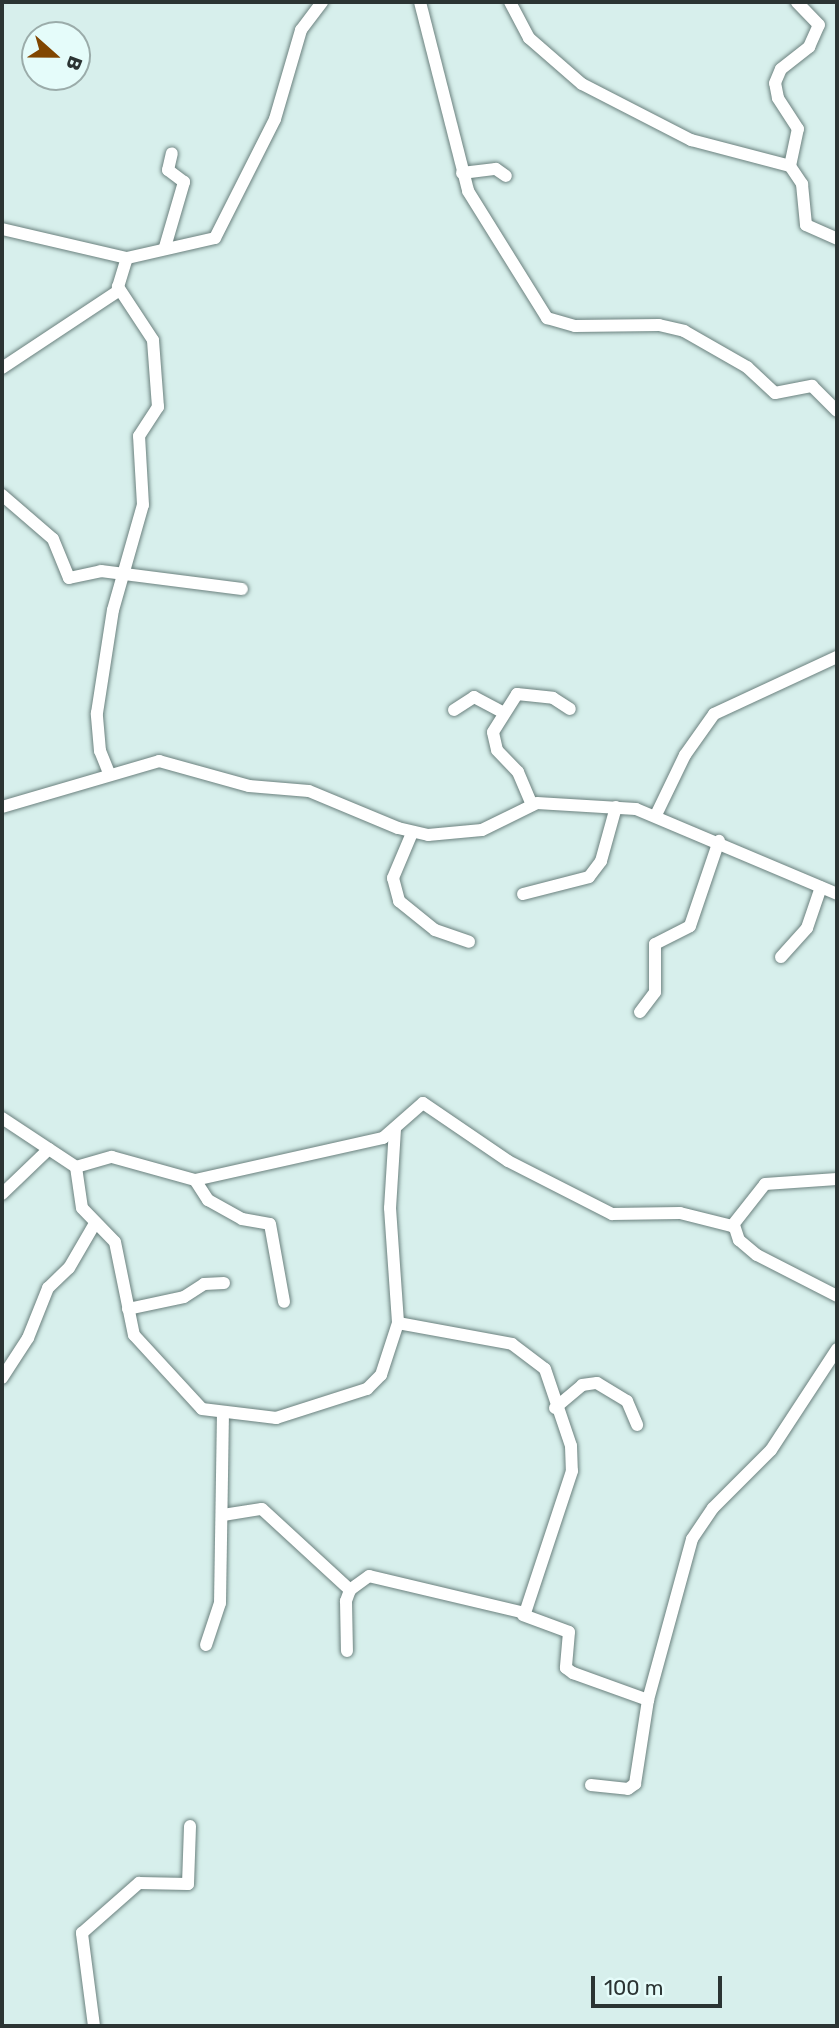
<!DOCTYPE html>
<html>
<head>
<meta charset="utf-8">
<style>
	body { margin:0 }
	#map { position:relative; width:839px; height:2028px; overflow:hidden; background:#d7efec; font-family:Rubik,sans-serif }
	div>[style] { position:absolute }
	.roads { filter:drop-shadow(0 0 2px #6b817e) drop-shadow(0 0 2px #6b817e) }
	.minor>* { height:12px; margin:-6px; padding:0 6px; transform-origin:6px; border-radius:6px; background:#fff }
	span { translate:-50% -50%; white-space:nowrap; text-align:center; line-height:1.15; -webkit-text-stroke:6px #e5fcfa; paint-order:stroke }
	.frame { position:absolute; inset:0; border:4px solid #2b3433; pointer-events:none }
	.north { position:absolute; left:21px; top:21px; width:70px; height:70px; box-sizing:border-box; background:#e5fcfa; border:2px solid #9bacaa; border-radius:50%; rotate:111deg; font-size:19px; font-weight:700; line-height:28px; text-align:center; color:#2b3433 }
	.north::after { content:''; display:block; margin:auto; width:24px; height:32px; background:#814600; clip-path:polygon(50% 0,100% 100%,50% 72%,0 100%) }
	.scale { position:absolute; left:591px; top:1976px; width:131px; height:32px; box-sizing:border-box; border:4px solid #2b3433; border-top:0; padding-left:9px; font-size:21px; line-height:24px; white-space:nowrap; color:#2b3433; -webkit-text-stroke:5px #e5fcfa; paint-order:stroke }
</style>
</head>
<body>
<div id="map">
	<div class="roads">
		<div class="minor">
			<i style="left:420px;top:2px;width:195px;rotate:75.7deg"></i>
			<i style="left:468px;top:191px;width:150px;rotate:58.1deg"></i>
			<i style="left:547px;top:318px;width:29px;rotate:16deg"></i>
			<i style="left:575px;top:326px;width:84px;rotate:-0.7deg"></i>
			<i style="left:659px;top:325px;width:26px;rotate:13deg"></i>
			<i style="left:684px;top:331px;width:73px;rotate:29.7deg"></i>
			<i style="left:747px;top:367px;width:38px;rotate:43deg"></i>
			<i style="left:775px;top:393px;width:38px;rotate:-11deg"></i>
			<i style="left:812px;top:386px;width:35px;rotate:45deg"></i>
			<i style="left:510px;top:2px;width:41px;rotate:62.2deg"></i>
			<i style="left:529px;top:38px;width:70px;rotate:41deg"></i>
			<i style="left:582px;top:84px;width:123px;rotate:27.2deg"></i>
			<i style="left:691px;top:140px;width:102px;rotate:14.7deg"></i>
			<i style="left:790px;top:166px;width:22px;rotate:56deg"></i>
			<i style="left:802px;top:184px;width:41px;rotate:84.4deg"></i>
			<i style="left:806px;top:225px;width:34px;rotate:24deg"></i>
			<i style="left:790px;top:166px;width:38px;rotate:-78deg"></i>
			<i style="left:798px;top:129px;width:37px;rotate:-123deg"></i>
			<i style="left:778px;top:98px;width:15px;rotate:-101deg"></i>
			<i style="left:775px;top:83px;width:15px;rotate:-67deg"></i>
			<i style="left:781px;top:69px;width:36px;rotate:-38deg"></i>
			<i style="left:809px;top:47px;width:24px;rotate:-66deg"></i>
			<i style="left:819px;top:25px;width:32px;rotate:-134deg"></i>
			<i style="left:462px;top:173px;width:34px;rotate:-7deg"></i>
			<i style="left:496px;top:169px;width:12px;rotate:35deg"></i>
			<i style="left:2px;top:229px;width:128px;rotate:13.1deg"></i>
			<i style="left:165px;top:247px;width:68px;rotate:-73.7deg"></i>
			<i style="left:184px;top:182px;width:20px;rotate:-143deg"></i>
			<i style="left:168px;top:170px;width:17px;rotate:-77deg"></i>
			<i style="left:2px;top:368px;width:138px;rotate:-33.5deg"></i>
			<i style="left:2px;top:495px;width:67px;rotate:40.8deg"></i>
			<i style="left:53px;top:539px;width:42px;rotate:67.7deg"></i>
			<i style="left:69px;top:578px;width:33px;rotate:-12deg"></i>
			<i style="left:101px;top:571px;width:142px;rotate:7.3deg"></i>
			<i style="left:454px;top:710px;width:24px;rotate:-33deg"></i>
			<i style="left:474px;top:697px;width:32px;rotate:28deg"></i>
			<i style="left:109px;top:773px;width:24px;rotate:-112deg"></i>
			<i style="left:100px;top:751px;width:38px;rotate:-95deg"></i>
			<i style="left:97px;top:713px;width:104px;rotate:-81.2deg"></i>
			<i style="left:113px;top:610px;width:109px;rotate:-74.1deg"></i>
			<i style="left:143px;top:505px;width:69px;rotate:-93.3deg"></i>
			<i style="left:139px;top:436px;width:35px;rotate:-57deg"></i>
			<i style="left:158px;top:407px;width:67px;rotate:-94.3deg"></i>
			<i style="left:153px;top:340px;width:64px;rotate:-123.4deg"></i>
			<i style="left:118px;top:287px;width:30px;rotate:-73deg"></i>
			<i style="left:127px;top:258px;width:90px;rotate:-12.8deg"></i>
			<i style="left:215px;top:238px;width:133px;rotate:-63.2deg"></i>
			<i style="left:275px;top:119px;width:93px;rotate:-73.7deg"></i>
			<i style="left:301px;top:30px;width:35px;rotate:-53deg"></i>
			<i style="left:532px;top:805px;width:36px;rotate:-113deg"></i>
			<i style="left:518px;top:772px;width:30px;rotate:-134deg"></i>
			<i style="left:497px;top:750px;width:18px;rotate:-103deg"></i>
			<i style="left:493px;top:732px;width:45px;rotate:-57.7deg"></i>
			<i style="left:517px;top:694px;width:36px;rotate:6deg"></i>
			<i style="left:553px;top:698px;width:20px;rotate:33deg"></i>
			<i style="left:2px;top:807px;width:164px;rotate:-16.3deg"></i>
			<i style="left:159px;top:761px;width:93px;rotate:15.5deg"></i>
			<i style="left:249px;top:786px;width:60px;rotate:4.8deg"></i>
			<i style="left:309px;top:791px;width:96px;rotate:22.6deg"></i>
			<i style="left:398px;top:828px;width:31px;rotate:13deg"></i>
			<i style="left:428px;top:835px;width:54px;rotate:-5.3deg"></i>
			<i style="left:482px;top:830px;width:61px;rotate:-26.1deg"></i>
			<i style="left:537px;top:803px;width:99px;rotate:3.5deg"></i>
			<i style="left:636px;top:809px;width:218px;rotate:22.9deg"></i>
			<i style="left:656px;top:815px;width:67px;rotate:-64.2deg"></i>
			<i style="left:685px;top:755px;width:50px;rotate:-54.7deg"></i>
			<i style="left:714px;top:714px;width:136px;rotate:-24.9deg"></i>
			<i style="left:412px;top:833px;width:49px;rotate:112.9deg"></i>
			<i style="left:393px;top:878px;width:24px;rotate:75deg"></i>
			<i style="left:399px;top:901px;width:46px;rotate:38.9deg"></i>
			<i style="left:435px;top:930px;width:36px;rotate:19deg"></i>
			<i style="left:523px;top:894px;width:68px;rotate:-14.4deg"></i>
			<i style="left:589px;top:877px;width:20px;rotate:-53deg"></i>
			<i style="left:601px;top:861px;width:56px;rotate:-74.5deg"></i>
			<i style="left:781px;top:957px;width:39px;rotate:-48deg"></i>
			<i style="left:807px;top:928px;width:43px;rotate:-71.1deg"></i>
			<i style="left:640px;top:1012px;width:25px;rotate:-53deg"></i>
			<i style="left:655px;top:992px;width:48px;rotate:-90deg"></i>
			<i style="left:655px;top:944px;width:39px;rotate:-27deg"></i>
			<i style="left:690px;top:926px;width:90px;rotate:-71.2deg"></i>
			<i style="left:2px;top:1118px;width:89px;rotate:33.5deg"></i>
			<i style="left:76px;top:1167px;width:41px;rotate:81.7deg"></i>
			<i style="left:82px;top:1208px;width:47px;rotate:45.9deg"></i>
			<i style="left:115px;top:1242px;width:95px;rotate:78.5deg"></i>
			<i style="left:134px;top:1335px;width:100px;rotate:47.4deg"></i>
			<i style="left:202px;top:1409px;width:75px;rotate:6.9deg"></i>
			<i style="left:276px;top:1418px;width:96px;rotate:-17.7deg"></i>
			<i style="left:367px;top:1389px;width:20px;rotate:-45deg"></i>
			<i style="left:381px;top:1375px;width:55px;rotate:-71.9deg"></i>
			<i style="left:398px;top:1323px;width:116px;rotate:10.4deg"></i>
			<i style="left:512px;top:1344px;width:41px;rotate:37.1deg"></i>
			<i style="left:545px;top:1369px;width:81px;rotate:71.3deg"></i>
			<i style="left:571px;top:1446px;width:25px;rotate:88deg"></i>
			<i style="left:572px;top:1471px;width:150px;rotate:108.3deg"></i>
			<i style="left:525px;top:1613px;width:160px;rotate:-166.7deg"></i>
			<i style="left:369px;top:1576px;width:24px;rotate:144deg"></i>
			<i style="left:350px;top:1590px;width:12px;rotate:110deg"></i>
			<i style="left:346px;top:1601px;width:50px;rotate:88.9deg"></i>
			<i style="left:395px;top:1129px;width:79px;rotate:93.6deg"></i>
			<i style="left:390px;top:1208px;width:115px;rotate:86deg"></i>
			<i style="left:76px;top:1167px;width:37px;rotate:-16deg"></i>
			<i style="left:112px;top:1157px;width:86px;rotate:15.5deg"></i>
			<i style="left:195px;top:1180px;width:193px;rotate:-12.6deg"></i>
			<i style="left:383px;top:1138px;width:53px;rotate:-41.2deg"></i>
			<i style="left:423px;top:1103px;width:103px;rotate:34.3deg"></i>
			<i style="left:508px;top:1161px;width:117px;rotate:27deg"></i>
			<i style="left:612px;top:1214px;width:68px;rotate:-0.8deg"></i>
			<i style="left:680px;top:1213px;width:54px;rotate:14deg"></i>
			<i style="left:732px;top:1226px;width:53px;rotate:-51.8deg"></i>
			<i style="left:765px;top:1184px;width:72px;rotate:-4deg"></i>
			<i style="left:195px;top:1180px;width:24px;rotate:57deg"></i>
			<i style="left:208px;top:1200px;width:39px;rotate:29deg"></i>
			<i style="left:242px;top:1219px;width:28px;rotate:10deg"></i>
			<i style="left:270px;top:1224px;width:79px;rotate:79.8deg"></i>
			<i style="left:2px;top:1194px;width:65px;rotate:-43.8deg"></i>
			<i style="left:734px;top:1225px;width:16px;rotate:72deg"></i>
			<i style="left:739px;top:1240px;width:23px;rotate:40deg"></i>
			<i style="left:757px;top:1255px;width:90px;rotate:27.1deg"></i>
			<i style="left:128px;top:1309px;width:57px;rotate:-12.1deg"></i>
			<i style="left:184px;top:1297px;width:24px;rotate:-33deg"></i>
			<i style="left:204px;top:1284px;width:20px;rotate:-3deg"></i>
			<i style="left:2px;top:1378px;width:48px;rotate:-57deg"></i>
			<i style="left:28px;top:1338px;width:54px;rotate:-68.2deg"></i>
			<i style="left:48px;top:1288px;width:29px;rotate:-44deg"></i>
			<i style="left:69px;top:1268px;width:50px;rotate:-59.8deg"></i>
			<i style="left:555px;top:1408px;width:35px;rotate:-40deg"></i>
			<i style="left:582px;top:1385px;width:15px;rotate:-8deg"></i>
			<i style="left:597px;top:1383px;width:35px;rotate:31deg"></i>
			<i style="left:627px;top:1401px;width:26px;rotate:67deg"></i>
			<i style="left:223px;top:1515px;width:39px;rotate:-9deg"></i>
			<i style="left:262px;top:1509px;width:120px;rotate:42.6deg"></i>
			<i style="left:523px;top:1615px;width:49px;rotate:20.3deg"></i>
			<i style="left:569px;top:1632px;width:36px;rotate:95deg"></i>
			<i style="left:566px;top:1668px;width:9px;rotate:36deg"></i>
			<i style="left:573px;top:1673px;width:80px;rotate:19.8deg"></i>
			<i style="left:206px;top:1645px;width:44px;rotate:-71.6deg"></i>
			<i style="left:220px;top:1603px;width:188px;rotate:-89.1deg"></i>
			<i style="left:591px;top:1785px;width:37px;rotate:6deg"></i>
			<i style="left:628px;top:1789px;width:9px;rotate:-36deg"></i>
			<i style="left:635px;top:1784px;width:85px;rotate:-81.2deg"></i>
			<i style="left:648px;top:1700px;width:167px;rotate:-74.7deg"></i>
			<i style="left:692px;top:1539px;width:37px;rotate:-56deg"></i>
			<i style="left:713px;top:1508px;width:82px;rotate:-45deg"></i>
			<i style="left:771px;top:1450px;width:121px;rotate:-56.8deg"></i>
			<i style="left:94px;top:2026px;width:94px;rotate:-97.4deg"></i>
			<i style="left:82px;top:1933px;width:76px;rotate:-41.3deg"></i>
			<i style="left:139px;top:1883px;width:49px;rotate:1.2deg"></i>
			<i style="left:188px;top:1884px;width:58px;rotate:-88deg"></i>
		</div>
	</div>
	<div class="frame"></div>
	<div class="north">B</div>
	<div class="scale">100 m</div>
</div>
</body>
</html>
